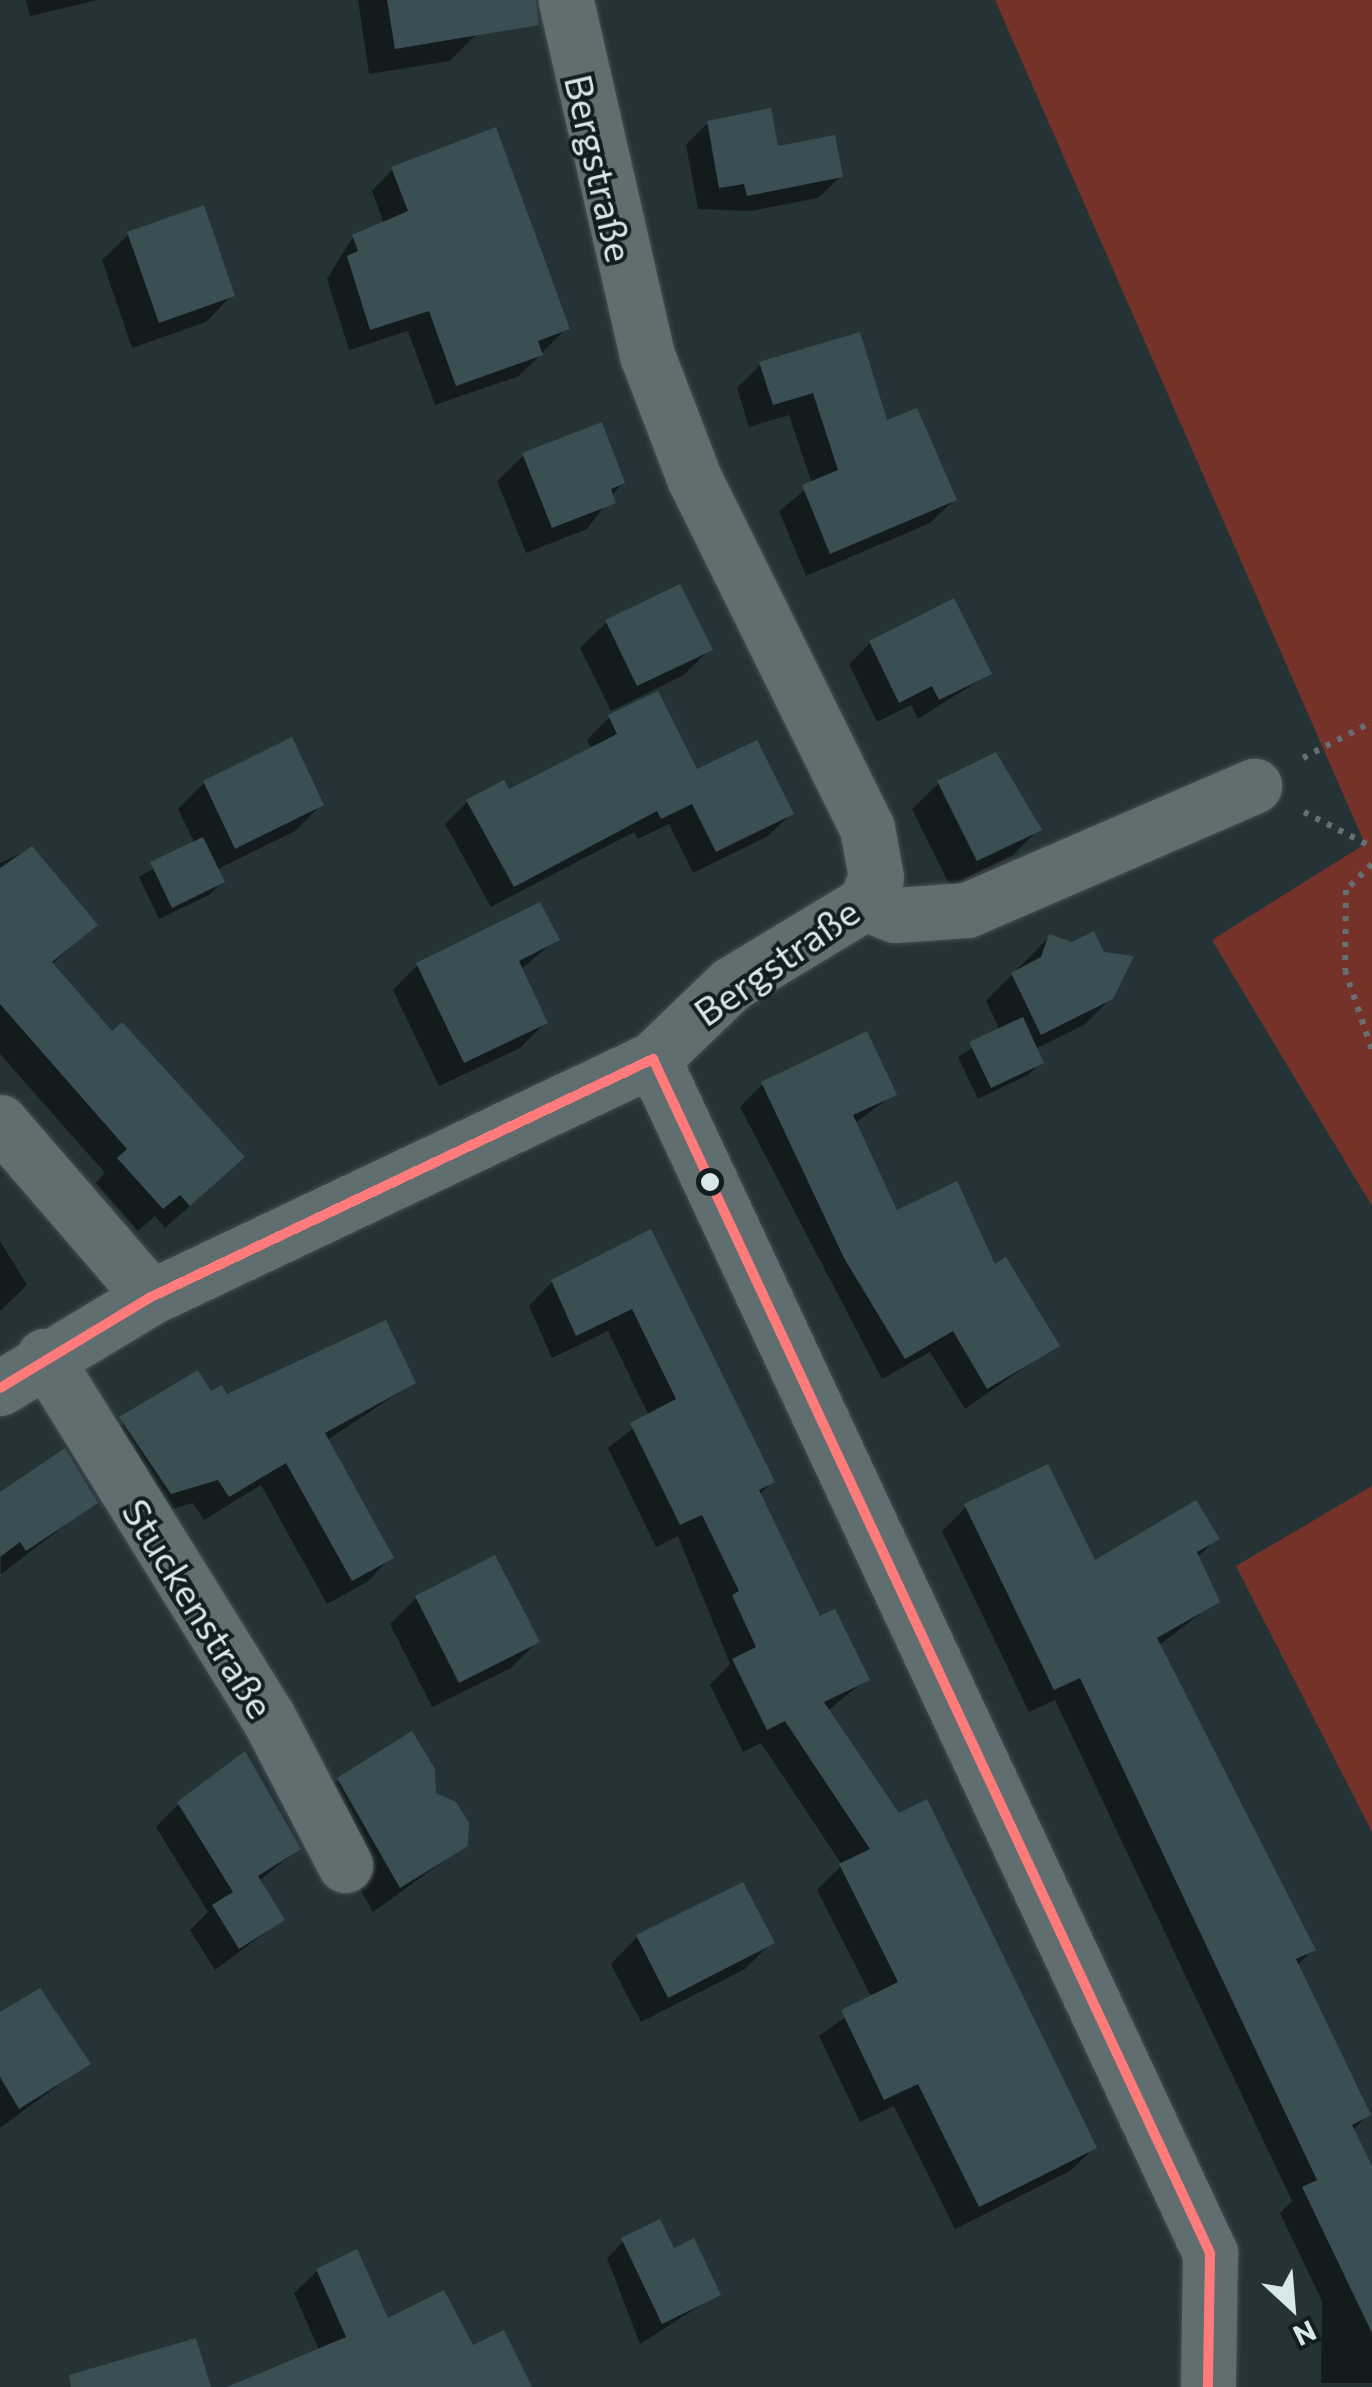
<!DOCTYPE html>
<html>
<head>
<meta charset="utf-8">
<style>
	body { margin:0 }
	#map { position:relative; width:1372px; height:2387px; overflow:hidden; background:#253337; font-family:Commissioner,sans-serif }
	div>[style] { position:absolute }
	.green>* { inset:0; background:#753229 }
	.shadow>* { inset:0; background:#0007 }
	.building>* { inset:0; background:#3a4f53 }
	.path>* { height:6px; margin-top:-3px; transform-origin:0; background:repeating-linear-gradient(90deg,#666f72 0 5px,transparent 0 13px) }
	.roads { filter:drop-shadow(0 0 2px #434f52) drop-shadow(0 0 2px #434f52) }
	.minor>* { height:55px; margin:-27.5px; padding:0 27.5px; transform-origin:27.5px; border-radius:27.5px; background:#616e70 }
	.bus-1>* { height:10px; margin:-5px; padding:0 5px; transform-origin:5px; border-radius:5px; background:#ff7a7a }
	.dots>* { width:28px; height:28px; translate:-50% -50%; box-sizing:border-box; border:5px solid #121d20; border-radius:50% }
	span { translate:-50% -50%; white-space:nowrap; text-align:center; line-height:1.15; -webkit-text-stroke:8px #121d20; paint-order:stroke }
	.street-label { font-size:38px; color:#d8e7ea }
	.north { position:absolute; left:1242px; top:2257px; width:100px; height:100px; -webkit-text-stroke:8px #121d20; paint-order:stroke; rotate:154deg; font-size:28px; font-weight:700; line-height:40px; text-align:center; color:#d8e7ea }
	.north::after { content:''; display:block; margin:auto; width:35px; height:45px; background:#d8e7ea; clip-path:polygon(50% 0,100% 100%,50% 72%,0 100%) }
</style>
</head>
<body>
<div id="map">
	<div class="green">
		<i style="clip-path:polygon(995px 0,1372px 0,1372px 1206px,1212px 940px,1365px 844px)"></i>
		<i style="clip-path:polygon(1372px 1486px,1372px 1832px,1236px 1566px)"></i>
	</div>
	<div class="shadow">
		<i style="clip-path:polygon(26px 0,98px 0,30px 16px)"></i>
		<i style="clip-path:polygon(358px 0,471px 0,477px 34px,450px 61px,369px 74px)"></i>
		<i style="clip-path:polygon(708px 123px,776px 149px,840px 177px,818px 198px,751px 211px,698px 209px,686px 145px)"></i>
		<i style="clip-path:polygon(393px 169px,567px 328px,519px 376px,435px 405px,408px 331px,349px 350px,327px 279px,353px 237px,384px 224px,372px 191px)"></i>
		<i style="clip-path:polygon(129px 234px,232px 295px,206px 322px,132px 348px,102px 260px)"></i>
		<i style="clip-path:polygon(761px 364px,886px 424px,954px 500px,930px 523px,806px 576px,779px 511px,812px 484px,789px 415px,749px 427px,737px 388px)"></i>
		<i style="clip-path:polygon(524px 455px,622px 483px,587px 529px,526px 553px,497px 481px)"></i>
		<i style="clip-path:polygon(607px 622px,710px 649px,684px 675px,611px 711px,580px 648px)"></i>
		<i style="clip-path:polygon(870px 643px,989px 674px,918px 719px,911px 705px,877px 722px,849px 664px)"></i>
		<i style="clip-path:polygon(610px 717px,695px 772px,791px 814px,768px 836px,693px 873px,669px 824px,638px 839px,634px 832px,491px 907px,445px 824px,467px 802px,508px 792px,592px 749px,587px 740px)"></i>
		<i style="clip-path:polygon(204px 783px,321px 805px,295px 831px,216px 870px,222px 882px,209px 895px,159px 919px,139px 877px,195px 844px,178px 809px)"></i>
		<i style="clip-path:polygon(939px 783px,1039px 829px,1013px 855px,950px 886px,912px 809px)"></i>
		<i style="clip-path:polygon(31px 849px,95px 925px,51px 965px,218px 1181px,165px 1228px,155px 1216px,138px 1231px,96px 1183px,105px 1173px,0 1054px,0 863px)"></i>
		<i style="clip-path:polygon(1049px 937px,1111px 998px,1084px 1025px,1035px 1049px,1041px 1062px,1028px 1075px,978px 1099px,958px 1057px,1000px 1030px,986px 1001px)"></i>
		<i style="clip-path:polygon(557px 939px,520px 970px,545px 1023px,520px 1048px,439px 1086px,393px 990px,418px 965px)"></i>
		<i style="clip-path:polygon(866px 1035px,894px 1094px,854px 1124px,895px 1213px,994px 1267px,1056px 1345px,965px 1409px,930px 1352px,882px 1379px,740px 1107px,762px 1085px)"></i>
		<i style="clip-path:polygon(650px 1233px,772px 1482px,759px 1495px,819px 1619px,867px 1679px,827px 1711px,1094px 2148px,1070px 2171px,955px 2229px,894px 2106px,860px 2122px,819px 2036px,872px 1998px,817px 1890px,842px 1865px,761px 1743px,743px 1752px,710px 1685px,730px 1664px,678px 1536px,656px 1547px,608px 1448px,649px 1416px,608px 1331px,552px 1358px,529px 1306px,552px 1282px)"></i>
		<i style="clip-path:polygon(0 1241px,27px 1285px,0 1311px)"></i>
		<i style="clip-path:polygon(197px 1373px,210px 1395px,226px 1397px,413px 1383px,326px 1441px,391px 1557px,367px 1582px,327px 1604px,261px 1485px,204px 1520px,193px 1503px,146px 1517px,96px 1443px)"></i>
		<i style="clip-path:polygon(0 1495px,95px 1502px,1px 1574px)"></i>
		<i style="clip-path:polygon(966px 1507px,1094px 1564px,1217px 1538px,1197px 1558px,1217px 1601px,1158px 1646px,1312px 1950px,1297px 1966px,1368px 2115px,1352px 2131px,1372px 2175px,1372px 2383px,1321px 2383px,1322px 2301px,1280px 2213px,1292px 2201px,1055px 1700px,1029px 1712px,942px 1531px)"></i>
		<i style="clip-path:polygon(416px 1598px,537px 1642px,511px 1668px,432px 1707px,390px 1624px)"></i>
		<i style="clip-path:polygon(338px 1780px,433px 1795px,466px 1845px,373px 1912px,312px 1806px)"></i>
		<i style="clip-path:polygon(179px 1804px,298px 1849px,258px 1882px,282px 1920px,215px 1970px,190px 1930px,208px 1912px,156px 1827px)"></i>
		<i style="clip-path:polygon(637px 1937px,772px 1942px,745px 1969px,641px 2022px,611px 1964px)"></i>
		<i style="clip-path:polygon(0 2015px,87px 2064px,0 2128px)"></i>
		<i style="clip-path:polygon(629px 2236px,673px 2251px,718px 2294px,640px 2344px,607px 2258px)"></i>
		<i style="clip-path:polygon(317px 2271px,387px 2321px,471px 2348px,529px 2386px,259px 2387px,319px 2350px,294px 2293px)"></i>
	</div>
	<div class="building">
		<i style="clip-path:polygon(387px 0,536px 0,539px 25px,395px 49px)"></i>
		<i style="clip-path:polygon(771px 108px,778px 146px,835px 135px,843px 177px,747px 196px,744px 184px,719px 188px,707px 121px)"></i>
		<i style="clip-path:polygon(496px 127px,570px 329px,538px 341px,543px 355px,456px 386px,429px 311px,370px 330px,347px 256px,358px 251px,352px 235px,408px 211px,391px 167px)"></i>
		<i style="clip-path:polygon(204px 205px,235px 296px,159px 323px,127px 232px)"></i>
		<i style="clip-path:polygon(860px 332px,887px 420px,917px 408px,957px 500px,830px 554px,802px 485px,838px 470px,813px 393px,773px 405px,759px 362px)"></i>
		<i style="clip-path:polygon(602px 422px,625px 483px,611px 489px,616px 503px,552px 528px,522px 453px)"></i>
		<i style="clip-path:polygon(680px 584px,713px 650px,637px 686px,605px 620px)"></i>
		<i style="clip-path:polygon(954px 598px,992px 674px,939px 700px,932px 686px,899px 703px,869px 641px)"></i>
		<i style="clip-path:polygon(658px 691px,697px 769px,757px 740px,794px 814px,716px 852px,692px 804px,661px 819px,657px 811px,514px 887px,466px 800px,504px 780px,509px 789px,617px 734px,608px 715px)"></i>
		<i style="clip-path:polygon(292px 737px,324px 805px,235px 849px,203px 781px)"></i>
		<i style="clip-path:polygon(996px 752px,1042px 830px,977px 861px,937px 781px)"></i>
		<i style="clip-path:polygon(203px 837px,225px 882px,172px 908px,150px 862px)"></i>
		<i style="clip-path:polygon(32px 846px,98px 925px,52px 962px,112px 1031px,122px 1022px,245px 1157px,190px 1206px,180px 1195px,163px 1209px,117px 1158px,127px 1149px,0 1004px,0 868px)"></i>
		<i style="clip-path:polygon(540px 902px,560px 940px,519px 961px,548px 1023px,464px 1063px,416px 963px)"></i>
		<i style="clip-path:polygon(1094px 931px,1104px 952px,1134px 956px,1113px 999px,1041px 1035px,1011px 973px,1041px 957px,1049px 934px,1072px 942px)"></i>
		<i style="clip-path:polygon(1023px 1017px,1044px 1063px,991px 1088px,969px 1042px)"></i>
		<i style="clip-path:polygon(867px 1031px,897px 1095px,853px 1115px,897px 1210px,957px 1181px,995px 1264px,1006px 1257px,1060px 1346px,987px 1389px,953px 1331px,905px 1359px,844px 1258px,761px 1082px)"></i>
		<i style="clip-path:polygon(651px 1229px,775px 1482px,759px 1490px,820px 1616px,835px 1609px,870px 1680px,824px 1702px,899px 1813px,927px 1799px,1097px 2148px,979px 2207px,918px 2084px,884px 2100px,841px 2010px,898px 1982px,839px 1864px,870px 1849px,785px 1721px,767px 1730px,732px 1659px,756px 1647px,732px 1595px,739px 1591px,702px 1515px,680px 1525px,630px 1423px,676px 1399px,632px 1309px,576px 1336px,551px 1280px)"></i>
		<i style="clip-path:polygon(386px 1320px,416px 1383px,325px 1433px,394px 1558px,352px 1581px,286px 1463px,229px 1497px,218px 1480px,171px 1494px,119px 1417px,198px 1370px,211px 1391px,222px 1385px,227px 1394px)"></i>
		<i style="clip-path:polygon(65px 1448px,98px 1503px,26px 1551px,20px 1542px,0 1557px,0 1492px)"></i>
		<i style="clip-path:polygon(1048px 1464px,1095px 1560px,1196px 1500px,1220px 1539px,1197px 1552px,1220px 1602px,1157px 1638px,1316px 1950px,1296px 1959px,1371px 2115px,1352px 2125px,1372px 2166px,1372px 2333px,1302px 2187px,1317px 2180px,1080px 1678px,1054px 1690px,964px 1504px)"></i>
		<i style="clip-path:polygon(495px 1555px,540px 1642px,459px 1683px,415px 1596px)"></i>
		<i style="clip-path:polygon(412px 1731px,435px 1769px,436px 1793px,456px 1802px,469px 1823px,468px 1846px,400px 1888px,337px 1778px)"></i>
		<i style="clip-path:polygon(245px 1751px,301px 1849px,258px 1876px,285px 1920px,239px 1949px,212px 1905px,233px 1892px,177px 1802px)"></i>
		<i style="clip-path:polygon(743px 1882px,775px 1943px,668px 1998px,636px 1935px)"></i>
		<i style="clip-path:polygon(40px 1988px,91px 2064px,19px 2109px,0 2077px,0 2012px)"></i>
		<i style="clip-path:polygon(660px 2219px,674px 2248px,694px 2238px,721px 2295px,662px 2324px,621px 2238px)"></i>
		<i style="clip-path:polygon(357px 2249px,388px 2318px,444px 2290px,473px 2345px,504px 2330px,532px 2387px,227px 2387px,346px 2337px,316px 2269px)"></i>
		<i style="clip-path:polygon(196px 2338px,211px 2387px,71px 2387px,69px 2375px)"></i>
	</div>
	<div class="path">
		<i style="left:1303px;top:758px;width:78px;rotate:-27.6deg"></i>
		<i style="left:1304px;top:812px;width:76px;rotate:27.2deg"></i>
		<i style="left:1372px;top:864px;width:37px;rotate:135deg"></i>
		<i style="left:1346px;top:890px;width:80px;rotate:90.7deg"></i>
		<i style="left:1345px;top:970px;width:84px;rotate:71.4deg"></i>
	</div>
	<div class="roads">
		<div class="minor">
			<i style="left:865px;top:903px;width:32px;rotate:22deg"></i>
			<i style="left:895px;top:915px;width:72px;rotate:-4deg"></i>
			<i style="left:967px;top:910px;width:313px;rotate:-23.4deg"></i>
			<i style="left:653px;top:1059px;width:1318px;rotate:64.99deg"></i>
			<i style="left:1210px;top:2253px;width:134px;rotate:90.9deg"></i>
			<i style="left:0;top:1122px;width:231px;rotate:49.2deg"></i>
			<i style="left:44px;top:1356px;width:425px;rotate:58.2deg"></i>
			<i style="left:268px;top:1717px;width:167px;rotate:62.5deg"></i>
			<i style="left:0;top:1388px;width:176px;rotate:-31.1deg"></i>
			<i style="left:151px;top:1297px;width:556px;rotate:-25.37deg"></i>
			<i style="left:653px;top:1059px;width:108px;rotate:-43.9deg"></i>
			<i style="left:731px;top:984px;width:157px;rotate:-31.2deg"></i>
			<i style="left:865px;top:903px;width:28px;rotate:-67deg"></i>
			<i style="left:876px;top:877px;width:50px;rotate:-100.4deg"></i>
			<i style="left:867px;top:828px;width:390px;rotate:-116.3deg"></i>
			<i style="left:694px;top:478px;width:132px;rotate:-110.9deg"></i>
			<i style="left:647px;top:355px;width:364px;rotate:-102.9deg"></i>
		</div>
	</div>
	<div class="bus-1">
		<i style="left:0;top:1388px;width:176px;rotate:-31.1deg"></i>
		<i style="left:151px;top:1297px;width:556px;rotate:-25.37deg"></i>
		<i style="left:653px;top:1059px;width:1318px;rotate:64.99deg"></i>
		<i style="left:1210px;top:2253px;width:134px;rotate:90.9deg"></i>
	</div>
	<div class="dots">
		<i style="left:710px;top:1182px;background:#d8e7ea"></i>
	</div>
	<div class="street-label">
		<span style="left:600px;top:168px;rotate:77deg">Bergstraße</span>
		<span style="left:776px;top:961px;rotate:-35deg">Bergstraße</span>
		<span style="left:199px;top:1608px;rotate:58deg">Stuckenstraße</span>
	</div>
	<div class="north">N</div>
</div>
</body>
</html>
